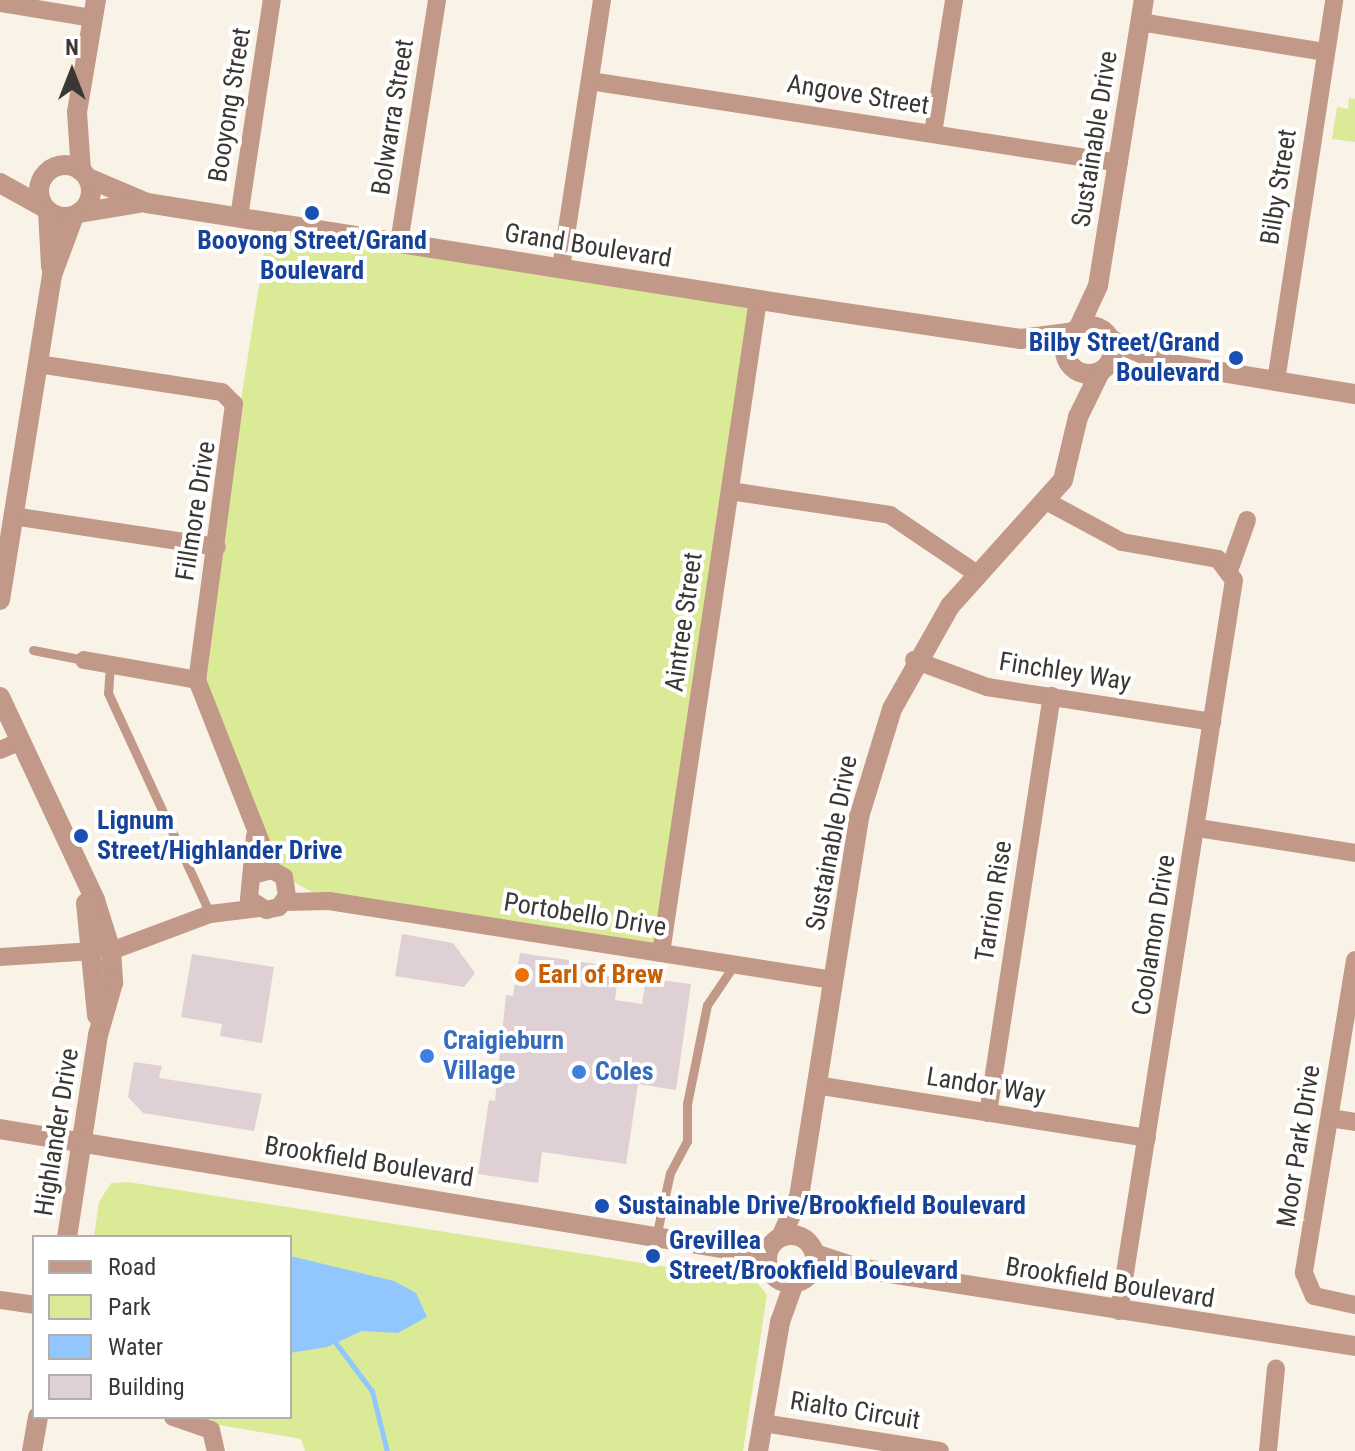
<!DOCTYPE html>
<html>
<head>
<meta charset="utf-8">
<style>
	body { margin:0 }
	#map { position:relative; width:1355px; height:1451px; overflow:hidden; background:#f9f2e6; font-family:"Roboto Condensed",sans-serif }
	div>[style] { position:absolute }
	.green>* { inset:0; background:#dbea96 }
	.water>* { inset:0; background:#92c6ff }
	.stream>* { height:5px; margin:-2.5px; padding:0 2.5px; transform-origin:2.5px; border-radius:2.5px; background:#92c6ff }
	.building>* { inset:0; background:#dfd0d6 }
	.service>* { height:9px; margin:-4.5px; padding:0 4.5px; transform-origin:4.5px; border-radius:4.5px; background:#c29988 }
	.minor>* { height:18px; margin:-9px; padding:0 9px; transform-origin:9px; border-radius:9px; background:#c29988 }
	.tertiary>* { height:20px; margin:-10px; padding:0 10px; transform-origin:10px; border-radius:10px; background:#c29988 }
	.tertiary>.ring { margin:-10px; padding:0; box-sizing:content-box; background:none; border:20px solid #c29988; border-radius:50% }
	.dots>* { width:22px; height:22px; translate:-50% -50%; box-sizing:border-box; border:4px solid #fff; border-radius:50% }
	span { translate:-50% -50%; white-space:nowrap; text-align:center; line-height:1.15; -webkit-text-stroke:8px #fff; paint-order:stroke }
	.street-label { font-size:26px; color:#3b3834 }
	.transit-label { font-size:26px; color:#164399; font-weight:700 }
	.right { translate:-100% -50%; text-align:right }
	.left { translate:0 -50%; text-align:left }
	.food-label { font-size:26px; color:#c56008; font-weight:700 }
	.shop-label { font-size:26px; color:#366cbe; font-weight:700 }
	.legend { position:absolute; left:32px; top:1235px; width:260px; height:184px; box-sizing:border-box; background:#fff; border:2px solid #b1afae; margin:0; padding:10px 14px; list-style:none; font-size:24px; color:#3b3834 }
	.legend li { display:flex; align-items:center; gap:16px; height:40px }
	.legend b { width:40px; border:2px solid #b1afae }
	.north { position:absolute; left:32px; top:32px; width:80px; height:80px; -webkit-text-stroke:6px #fff; paint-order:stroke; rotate:0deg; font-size:22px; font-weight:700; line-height:32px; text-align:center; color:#3b3834 }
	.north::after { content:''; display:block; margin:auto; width:28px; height:36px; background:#3b3834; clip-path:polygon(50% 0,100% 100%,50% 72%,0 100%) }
</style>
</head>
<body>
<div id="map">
	<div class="green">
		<i style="clip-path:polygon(1349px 98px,1355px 99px,1355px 142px,1332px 139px,1337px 107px,1348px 109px)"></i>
		<i style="clip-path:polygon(269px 222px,758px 300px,661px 953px,329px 901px,284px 877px,197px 680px)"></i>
		<i style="clip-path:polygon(128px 1182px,756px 1281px,767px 1295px,743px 1451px,305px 1451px,301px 1439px,173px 1417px,290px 1417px,290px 1237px,94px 1237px,99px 1202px,111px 1183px)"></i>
	</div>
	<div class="water">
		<i style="clip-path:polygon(290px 1256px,394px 1281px,416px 1293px,427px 1317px,398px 1333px,362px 1331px,327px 1347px,290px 1353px)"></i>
	</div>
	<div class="stream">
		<i style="left:332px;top:1338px;width:66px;rotate:53deg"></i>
		<i style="left:372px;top:1391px;width:62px;rotate:76deg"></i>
	</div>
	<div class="building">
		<i style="clip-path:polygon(402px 934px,453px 943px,475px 973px,464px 987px,395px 976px)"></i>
		<i style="clip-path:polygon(520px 953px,610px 966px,618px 976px,615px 1000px,642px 1004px,646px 978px,691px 984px,676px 1090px,638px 1084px,626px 1164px,542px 1152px,538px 1183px,478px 1174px,489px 1100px,495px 1101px,506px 995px,513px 996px)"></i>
		<i style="clip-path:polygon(192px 954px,274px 967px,262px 1043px,220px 1036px,222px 1024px,181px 1017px)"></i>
		<i style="clip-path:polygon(134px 1062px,162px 1066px,159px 1078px,262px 1094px,254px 1131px,143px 1113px,128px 1097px)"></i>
	</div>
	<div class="service">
		<i style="left:33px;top:650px;width:52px;rotate:11.1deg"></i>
		<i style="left:110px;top:665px;width:28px;rotate:94deg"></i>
		<i style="left:108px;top:693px;width:243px;rotate:65.2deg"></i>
		<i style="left:656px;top:1237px;width:66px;rotate:-77.7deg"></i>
		<i style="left:670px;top:1173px;width:36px;rotate:-62deg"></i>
		<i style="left:687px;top:1141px;width:37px;rotate:-90deg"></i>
		<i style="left:687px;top:1104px;width:101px;rotate:-78.6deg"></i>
		<i style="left:707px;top:1005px;width:48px;rotate:-56deg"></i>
	</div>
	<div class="minor">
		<i style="left:0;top:3px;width:94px;rotate:9.2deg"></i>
		<i style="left:1140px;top:22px;width:188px;rotate:9.2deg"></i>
		<i style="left:590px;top:81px;width:535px;rotate:8.81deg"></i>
		<i style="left:933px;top:133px;width:135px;rotate:-81deg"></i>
		<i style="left:239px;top:217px;width:219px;rotate:-81.4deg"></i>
		<i style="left:399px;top:243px;width:246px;rotate:-81.1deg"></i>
		<i style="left:561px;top:268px;width:271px;rotate:-81.3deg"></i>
		<i style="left:38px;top:364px;width:186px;rotate:8.7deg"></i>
		<i style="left:222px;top:392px;width:17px;rotate:45deg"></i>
		<i style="left:234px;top:404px;width:278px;rotate:97.6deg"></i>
		<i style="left:197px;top:680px;width:204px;rotate:68.5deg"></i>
		<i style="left:1276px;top:381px;width:385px;rotate:-81.3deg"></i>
		<i style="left:730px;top:491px;width:162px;rotate:8.5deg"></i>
		<i style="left:890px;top:515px;width:105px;rotate:34.1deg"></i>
		<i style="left:1048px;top:502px;width:84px;rotate:28.4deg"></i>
		<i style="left:1122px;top:542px;width:97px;rotate:10deg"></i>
		<i style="left:1218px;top:559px;width:26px;rotate:53deg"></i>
		<i style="left:1234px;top:580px;width:740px;rotate:98.94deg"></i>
		<i style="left:13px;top:516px;width:206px;rotate:8.6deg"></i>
		<i style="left:1230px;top:568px;width:51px;rotate:-70.5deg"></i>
		<i style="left:84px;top:660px;width:115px;rotate:10deg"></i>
		<i style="left:914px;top:660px;width:78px;rotate:20.3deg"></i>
		<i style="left:987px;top:687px;width:228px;rotate:8.8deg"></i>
		<i style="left:0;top:750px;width:21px;rotate:-23deg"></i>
		<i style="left:1198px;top:828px;width:159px;rotate:9deg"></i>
		<i style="left:253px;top:875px;width:20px;rotate:-15deg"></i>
		<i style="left:272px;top:870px;width:14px;rotate:30deg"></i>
		<i style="left:284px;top:877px;width:19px;rotate:81deg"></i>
		<i style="left:287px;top:896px;width:14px;rotate:126deg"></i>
		<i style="left:279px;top:907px;width:13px;rotate:167deg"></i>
		<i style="left:266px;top:910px;width:20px;rotate:-147deg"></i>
		<i style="left:249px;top:899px;width:63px;rotate:-84.6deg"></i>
		<i style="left:284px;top:902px;width:45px;rotate:-1.3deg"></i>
		<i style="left:329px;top:901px;width:510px;rotate:8.91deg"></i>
		<i style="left:111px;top:951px;width:106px;rotate:-20.5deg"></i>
		<i style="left:210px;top:914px;width:49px;rotate:-7deg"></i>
		<i style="left:661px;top:953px;width:660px;rotate:-81.55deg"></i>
		<i style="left:0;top:957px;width:94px;rotate:-3.7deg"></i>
		<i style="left:1355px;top:960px;width:317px;rotate:99.3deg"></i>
		<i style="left:1304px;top:1273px;width:25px;rotate:67deg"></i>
		<i style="left:1314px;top:1296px;width:42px;rotate:12.4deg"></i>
		<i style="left:816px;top:1085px;width:335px;rotate:9.1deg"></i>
		<i style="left:988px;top:1113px;width:422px;rotate:-81.3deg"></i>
		<i style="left:1330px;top:1118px;width:25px;rotate:9deg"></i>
		<i style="left:0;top:1300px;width:34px;rotate:8deg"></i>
		<i style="left:173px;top:1417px;width:40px;rotate:18.9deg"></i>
		<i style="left:211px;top:1430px;width:22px;rotate:77deg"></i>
		<i style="left:762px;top:1423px;width:180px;rotate:8.9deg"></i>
		<i style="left:1268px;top:1451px;width:83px;rotate:-84.5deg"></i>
	</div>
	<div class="tertiary">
		<i class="ring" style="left:39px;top:165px;width:32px;height:32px"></i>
		<i style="left:81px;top:171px;width:59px;rotate:-93.9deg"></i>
		<i style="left:77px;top:112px;width:114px;rotate:-80.4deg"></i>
		<i style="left:88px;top:178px;width:64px;rotate:23deg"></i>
		<i style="left:147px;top:203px;width:652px;rotate:9deg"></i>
		<i style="left:791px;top:305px;width:232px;rotate:8.4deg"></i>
		<i style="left:1021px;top:339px;width:53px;rotate:-7.5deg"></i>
		<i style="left:0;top:183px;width:51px;rotate:29.1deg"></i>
		<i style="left:48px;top:211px;width:56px;rotate:86.9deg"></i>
		<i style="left:79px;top:213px;width:61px;rotate:-9.5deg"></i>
		<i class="ring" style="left:1065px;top:326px;width:28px;height:28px"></i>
		<i style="left:1078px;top:329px;width:47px;rotate:-65.1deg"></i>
		<i style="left:1098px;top:286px;width:290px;rotate:-80.9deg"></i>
		<i style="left:1109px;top:339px;width:57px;rotate:23.9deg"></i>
		<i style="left:1161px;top:362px;width:197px;rotate:9.4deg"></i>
		<i style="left:0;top:600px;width:329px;rotate:-80.9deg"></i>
		<i style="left:52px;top:275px;width:63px;rotate:-69.6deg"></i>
		<i style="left:0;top:697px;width:224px;rotate:64.9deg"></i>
		<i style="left:95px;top:900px;width:53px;rotate:72.6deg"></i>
		<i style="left:111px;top:951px;width:32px;rotate:86deg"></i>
		<i style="left:113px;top:983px;width:54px;rotate:106.1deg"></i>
		<i style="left:98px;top:1035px;width:204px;rotate:98.7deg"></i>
		<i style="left:86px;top:903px;width:113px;rotate:84.4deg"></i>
		<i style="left:0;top:1129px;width:738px;rotate:9.36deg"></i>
		<i style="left:728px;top:1249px;width:41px;rotate:19.7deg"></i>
		<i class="ring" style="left:767px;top:1235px;width:28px;height:28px"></i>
		<i style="left:781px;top:1237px;width:44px;rotate:-65.8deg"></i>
		<i style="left:799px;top:1197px;width:385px;rotate:-81deg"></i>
		<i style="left:859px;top:817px;width:113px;rotate:-73deg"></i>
		<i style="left:892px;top:709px;width:118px;rotate:-60.6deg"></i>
		<i style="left:950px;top:606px;width:169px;rotate:-48.1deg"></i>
		<i style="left:1063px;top:480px;width:65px;rotate:-76.6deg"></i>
		<i style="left:1078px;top:417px;width:50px;rotate:-63.9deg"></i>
		<i style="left:815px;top:1254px;width:45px;rotate:18deg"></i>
		<i style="left:858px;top:1268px;width:503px;rotate:8.92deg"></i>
		<i style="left:32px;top:1451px;width:35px;rotate:-80deg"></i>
		<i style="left:758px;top:1451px;width:131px;rotate:-80.3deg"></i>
		<i style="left:780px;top:1322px;width:41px;rotate:-70.3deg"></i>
	</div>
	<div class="dots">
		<i style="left:312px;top:213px;background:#1a4fb4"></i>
		<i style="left:1236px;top:358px;background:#1a4fb4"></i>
		<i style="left:81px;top:836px;background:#1a4fb4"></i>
		<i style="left:522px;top:975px;background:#e8710a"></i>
		<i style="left:427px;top:1056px;background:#3f7fe0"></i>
		<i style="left:579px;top:1072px;background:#3f7fe0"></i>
		<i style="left:602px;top:1206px;background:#1a4fb4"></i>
		<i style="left:653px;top:1256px;background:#1a4fb4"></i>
	</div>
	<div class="street-label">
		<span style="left:858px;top:95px;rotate:9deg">Angove Street</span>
		<span style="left:230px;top:105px;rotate:-81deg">Booyong Street</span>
		<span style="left:393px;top:117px;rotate:-81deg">Bolwarra Street</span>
		<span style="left:1095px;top:139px;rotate:-81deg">Sustainable Drive</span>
		<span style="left:1279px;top:187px;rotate:-81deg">Bilby Street</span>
		<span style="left:588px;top:246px;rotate:9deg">Grand Boulevard</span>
		<span style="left:196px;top:511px;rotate:-81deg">Fillmore Drive</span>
		<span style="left:684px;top:622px;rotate:-82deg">Aintree Street</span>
		<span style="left:1065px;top:672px;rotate:9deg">Finchley Way</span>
		<span style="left:832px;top:843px;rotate:-79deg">Sustainable Drive</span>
		<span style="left:994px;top:901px;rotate:-81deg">Tarrion Rise</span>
		<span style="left:585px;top:915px;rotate:9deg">Portobello Drive</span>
		<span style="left:1154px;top:935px;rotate:-81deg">Coolamon Drive</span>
		<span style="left:986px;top:1086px;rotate:9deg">Landor Way</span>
		<span style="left:57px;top:1132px;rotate:-81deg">Highlander Drive</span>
		<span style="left:1299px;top:1146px;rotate:-81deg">Moor Park Drive</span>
		<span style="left:369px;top:1162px;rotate:9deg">Brookfield Boulevard</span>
		<span style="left:1110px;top:1283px;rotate:9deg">Brookfield Boulevard</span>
		<span style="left:855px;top:1411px;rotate:9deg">Rialto Circuit</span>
	</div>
	<div class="transit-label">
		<span style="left:312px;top:256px">Booyong Street/Grand<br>Boulevard</span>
		<span class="right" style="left:1220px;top:358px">Bilby Street/Grand<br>Boulevard</span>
		<span class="left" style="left:97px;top:836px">Lignum<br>Street/Highlander Drive</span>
		<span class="left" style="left:618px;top:1206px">Sustainable Drive/Brookfield Boulevard</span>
		<span class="left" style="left:669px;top:1256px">Grevillea<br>Street/Brookfield Boulevard</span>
	</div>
	<div class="food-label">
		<span class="left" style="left:538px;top:975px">Earl of Brew</span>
	</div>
	<div class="shop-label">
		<span class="left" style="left:443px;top:1056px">Craigieburn<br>Village</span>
		<span class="left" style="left:595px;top:1072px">Coles</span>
	</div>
	<ul class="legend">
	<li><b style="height:10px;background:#c29988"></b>Road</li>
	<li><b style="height:22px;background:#dbea96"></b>Park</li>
	<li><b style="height:22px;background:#92c6ff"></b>Water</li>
	<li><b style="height:22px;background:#dfd0d6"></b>Building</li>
	</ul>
	<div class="north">N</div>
</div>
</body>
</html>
